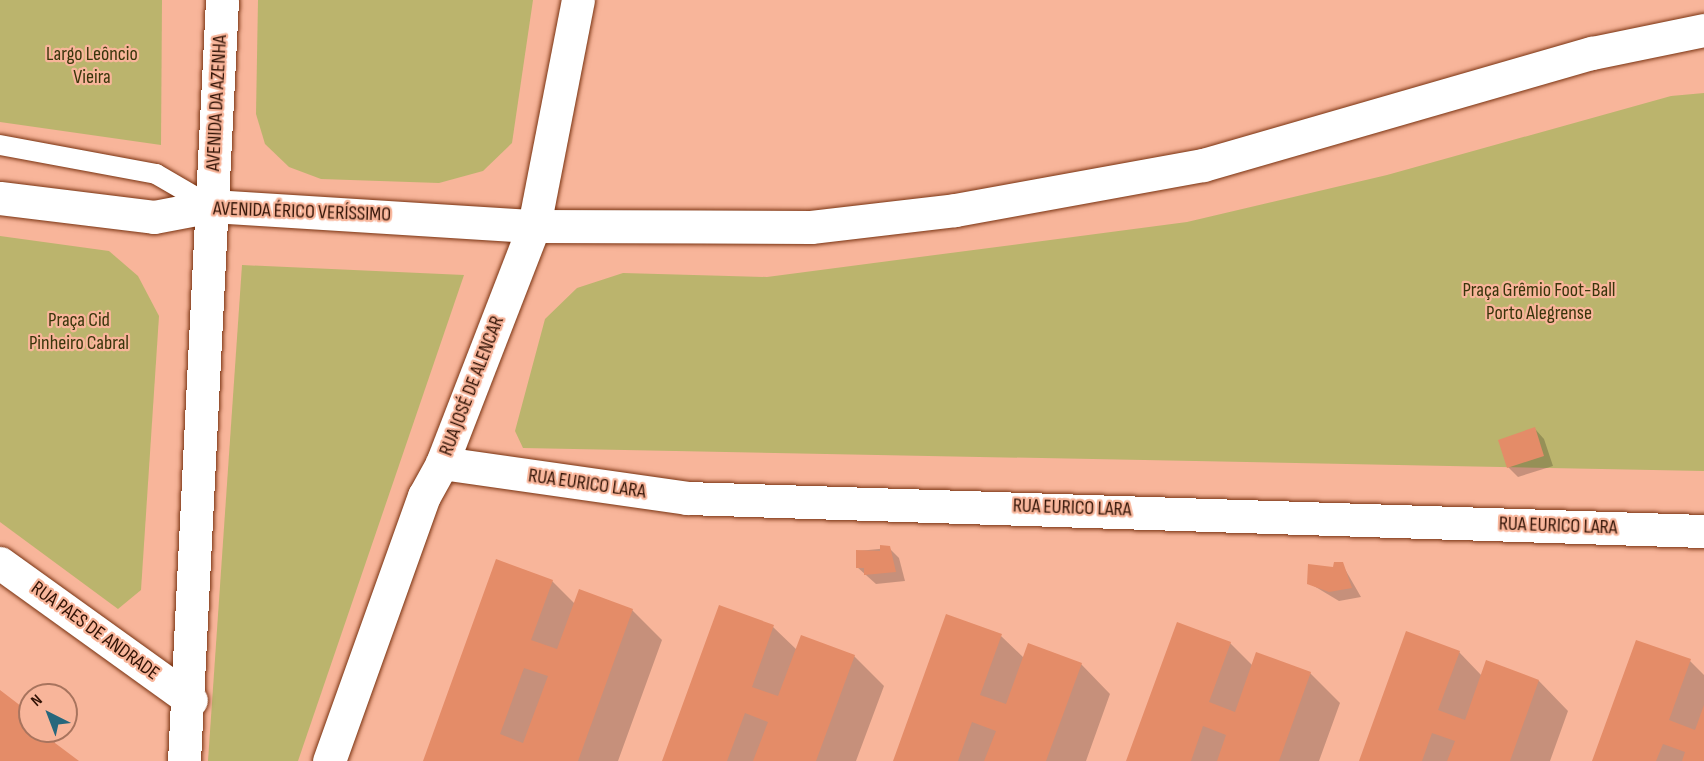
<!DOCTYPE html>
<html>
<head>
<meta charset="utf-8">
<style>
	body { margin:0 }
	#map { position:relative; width:1704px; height:761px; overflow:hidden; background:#f8b59a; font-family:"Sofia Sans Condensed",sans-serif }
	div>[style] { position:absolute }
	.green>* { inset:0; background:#bbb46d }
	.shadow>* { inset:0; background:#0003 }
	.building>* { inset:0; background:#e48c68 }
	.roads { filter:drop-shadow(0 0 2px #793210) drop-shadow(0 0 2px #793210) }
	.lane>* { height:20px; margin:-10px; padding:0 10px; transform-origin:10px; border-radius:10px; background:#fff }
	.street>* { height:33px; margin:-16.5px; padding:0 16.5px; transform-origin:16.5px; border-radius:16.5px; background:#fff }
	.secondary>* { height:33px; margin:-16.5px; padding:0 16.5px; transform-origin:16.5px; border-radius:16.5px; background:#fff }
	span { translate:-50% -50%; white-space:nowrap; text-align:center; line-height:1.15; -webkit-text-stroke:4.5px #f8b59a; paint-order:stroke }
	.park-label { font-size:20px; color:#39350b }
	.street-label { font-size:20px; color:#301205 }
	.north { position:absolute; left:18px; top:683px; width:60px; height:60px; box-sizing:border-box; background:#f8b59a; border:2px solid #a8745e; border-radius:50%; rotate:318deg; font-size:16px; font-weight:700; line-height:24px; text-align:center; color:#301205 }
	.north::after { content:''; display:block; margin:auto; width:21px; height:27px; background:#27677c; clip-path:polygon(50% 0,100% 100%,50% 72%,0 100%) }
</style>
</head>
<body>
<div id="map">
	<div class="green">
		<i style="clip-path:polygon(0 0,162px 0,161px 145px,0 122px)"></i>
		<i style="clip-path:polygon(258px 0,533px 0,512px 143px,483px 171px,439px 183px,321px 179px,289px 167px,265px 144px,256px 114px)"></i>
		<i style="clip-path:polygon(1704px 93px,1704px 471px,523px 448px,515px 431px,545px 319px,577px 288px,623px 273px,767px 277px,1187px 222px,1387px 175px,1671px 96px)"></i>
		<i style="clip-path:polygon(0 236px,109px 251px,138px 276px,159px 316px,141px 590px,118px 609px,0 522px)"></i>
		<i style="clip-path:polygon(242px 265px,464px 275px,298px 761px,208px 761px)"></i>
	</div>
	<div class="shadow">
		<i style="clip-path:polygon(1535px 429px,1544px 439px,1553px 466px,1518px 477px,1508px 467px)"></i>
		<i style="clip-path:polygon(889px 548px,899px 558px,905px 581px,876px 584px,857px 567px,858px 551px)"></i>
		<i style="clip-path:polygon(1342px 564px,1361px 597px,1339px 601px,1309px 583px)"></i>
		<i style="clip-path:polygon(552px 581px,575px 604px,632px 610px,662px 640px,618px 761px,425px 761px)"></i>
		<i style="clip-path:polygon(773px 627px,797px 650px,854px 656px,884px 686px,856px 761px,663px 761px)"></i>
		<i style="clip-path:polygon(1001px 636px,1024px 658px,1081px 664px,1110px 694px,1086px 761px,894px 761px)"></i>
		<i style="clip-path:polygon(1230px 643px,1253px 666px,1310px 673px,1340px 703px,1319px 761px,1127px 761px)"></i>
		<i style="clip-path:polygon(1459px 652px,1482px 676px,1539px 681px,1568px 711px,1550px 761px,1360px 761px)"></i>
		<i style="clip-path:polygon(1690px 661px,1704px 675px,1704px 761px,1593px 761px)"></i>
		<i style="clip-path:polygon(0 692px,30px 715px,30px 731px,48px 731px,57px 740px,54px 744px,76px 761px,0 761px)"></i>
	</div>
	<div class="building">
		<i style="clip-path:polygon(1535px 427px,1544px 456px,1507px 468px,1498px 440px)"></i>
		<i style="clip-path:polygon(880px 545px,890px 546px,896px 572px,864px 575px,864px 568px,856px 568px,856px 550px,880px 551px)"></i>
		<i style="clip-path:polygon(evenodd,496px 559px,553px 580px,531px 640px,557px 649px,579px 589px,633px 609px,578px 761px,423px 761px,496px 559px,524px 668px,548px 676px,523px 743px,500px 734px,524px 668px)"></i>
		<i style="clip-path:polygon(1334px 562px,1343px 562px,1352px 588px,1329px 592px,1307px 584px,1308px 564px,1333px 567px)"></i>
		<i style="clip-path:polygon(719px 605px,774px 625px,752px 687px,778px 696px,801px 635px,855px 655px,816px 761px,753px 761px,768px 722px,745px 713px,727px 761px,662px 761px)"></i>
		<i style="clip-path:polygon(946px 614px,1002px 634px,980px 695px,1006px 704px,1028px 643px,1082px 663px,1046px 761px,984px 761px,996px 731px,972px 722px,958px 761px,893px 761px)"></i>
		<i style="clip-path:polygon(1177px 622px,1231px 642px,1209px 702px,1235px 712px,1256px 652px,1311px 672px,1279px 761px,1217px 761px,1226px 735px,1203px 726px,1191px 761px,1126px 761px)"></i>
		<i style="clip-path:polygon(1406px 631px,1460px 651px,1438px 710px,1465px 720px,1486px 660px,1539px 680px,1510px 761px,1447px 761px,1455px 741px,1432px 733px,1422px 761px,1359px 761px)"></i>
		<i style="clip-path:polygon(1636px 640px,1691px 659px,1669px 720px,1695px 730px,1704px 705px,1704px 761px,1682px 761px,1685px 752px,1663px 744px,1656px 761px,1592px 761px)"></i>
		<i style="clip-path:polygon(0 690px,30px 713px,30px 731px,39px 731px,79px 761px,0 761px)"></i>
	</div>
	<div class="roads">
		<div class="lane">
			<i style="left:0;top:145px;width:159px;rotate:10.5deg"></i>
			<i style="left:156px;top:174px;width:64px;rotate:30.2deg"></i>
		</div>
		<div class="street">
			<i style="left:442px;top:463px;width:247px;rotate:8.1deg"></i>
			<i style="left:687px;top:498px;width:1018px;rotate:1.86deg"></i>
			<i style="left:0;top:563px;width:235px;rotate:35.7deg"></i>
		</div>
		<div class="secondary">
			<i style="left:0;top:198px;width:155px;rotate:7deg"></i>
			<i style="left:154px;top:217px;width:59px;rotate:-10.7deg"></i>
			<i style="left:212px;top:206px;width:323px;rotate:3.6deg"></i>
			<i style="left:534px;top:226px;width:277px;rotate:0.2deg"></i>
			<i style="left:811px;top:227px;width:145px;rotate:-6.7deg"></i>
			<i style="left:955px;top:210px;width:252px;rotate:-10.3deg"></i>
			<i style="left:1203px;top:165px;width:405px;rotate:-16.1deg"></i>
			<i style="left:1592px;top:53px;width:114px;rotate:-11.6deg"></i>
			<i style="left:184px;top:761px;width:762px;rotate:-87.14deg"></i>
			<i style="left:329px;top:761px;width:282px;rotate:-70.3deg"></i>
			<i style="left:424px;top:496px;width:38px;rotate:-61deg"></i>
			<i style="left:442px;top:463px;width:254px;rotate:-68.8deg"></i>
			<i style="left:534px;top:226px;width:230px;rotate:-79deg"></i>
		</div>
	</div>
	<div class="park-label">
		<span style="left:92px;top:66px">Largo Leôncio<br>Vieira</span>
		<span style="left:1539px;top:302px">Praça Grêmio Foot-Ball<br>Porto Alegrense</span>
		<span style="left:79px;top:332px">Praça Cid<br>Pinheiro Cabral</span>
	</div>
	<div class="street-label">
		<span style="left:217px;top:103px;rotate:-87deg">AVENIDA DA AZENHA</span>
		<span style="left:302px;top:212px;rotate:2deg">AVENIDA ÉRICO VERÍSSIMO</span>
		<span style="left:472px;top:386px;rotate:-69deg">RUA JOSÉ DE ALENCAR</span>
		<span style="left:587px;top:484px;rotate:8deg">RUA EURICO LARA</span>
		<span style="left:1072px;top:508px;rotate:2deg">RUA EURICO LARA</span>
		<span style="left:1558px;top:526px;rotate:2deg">RUA EURICO LARA</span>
		<span style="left:95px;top:631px;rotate:36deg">RUA PAES DE ANDRADE</span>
	</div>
	<div class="north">N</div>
</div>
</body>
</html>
